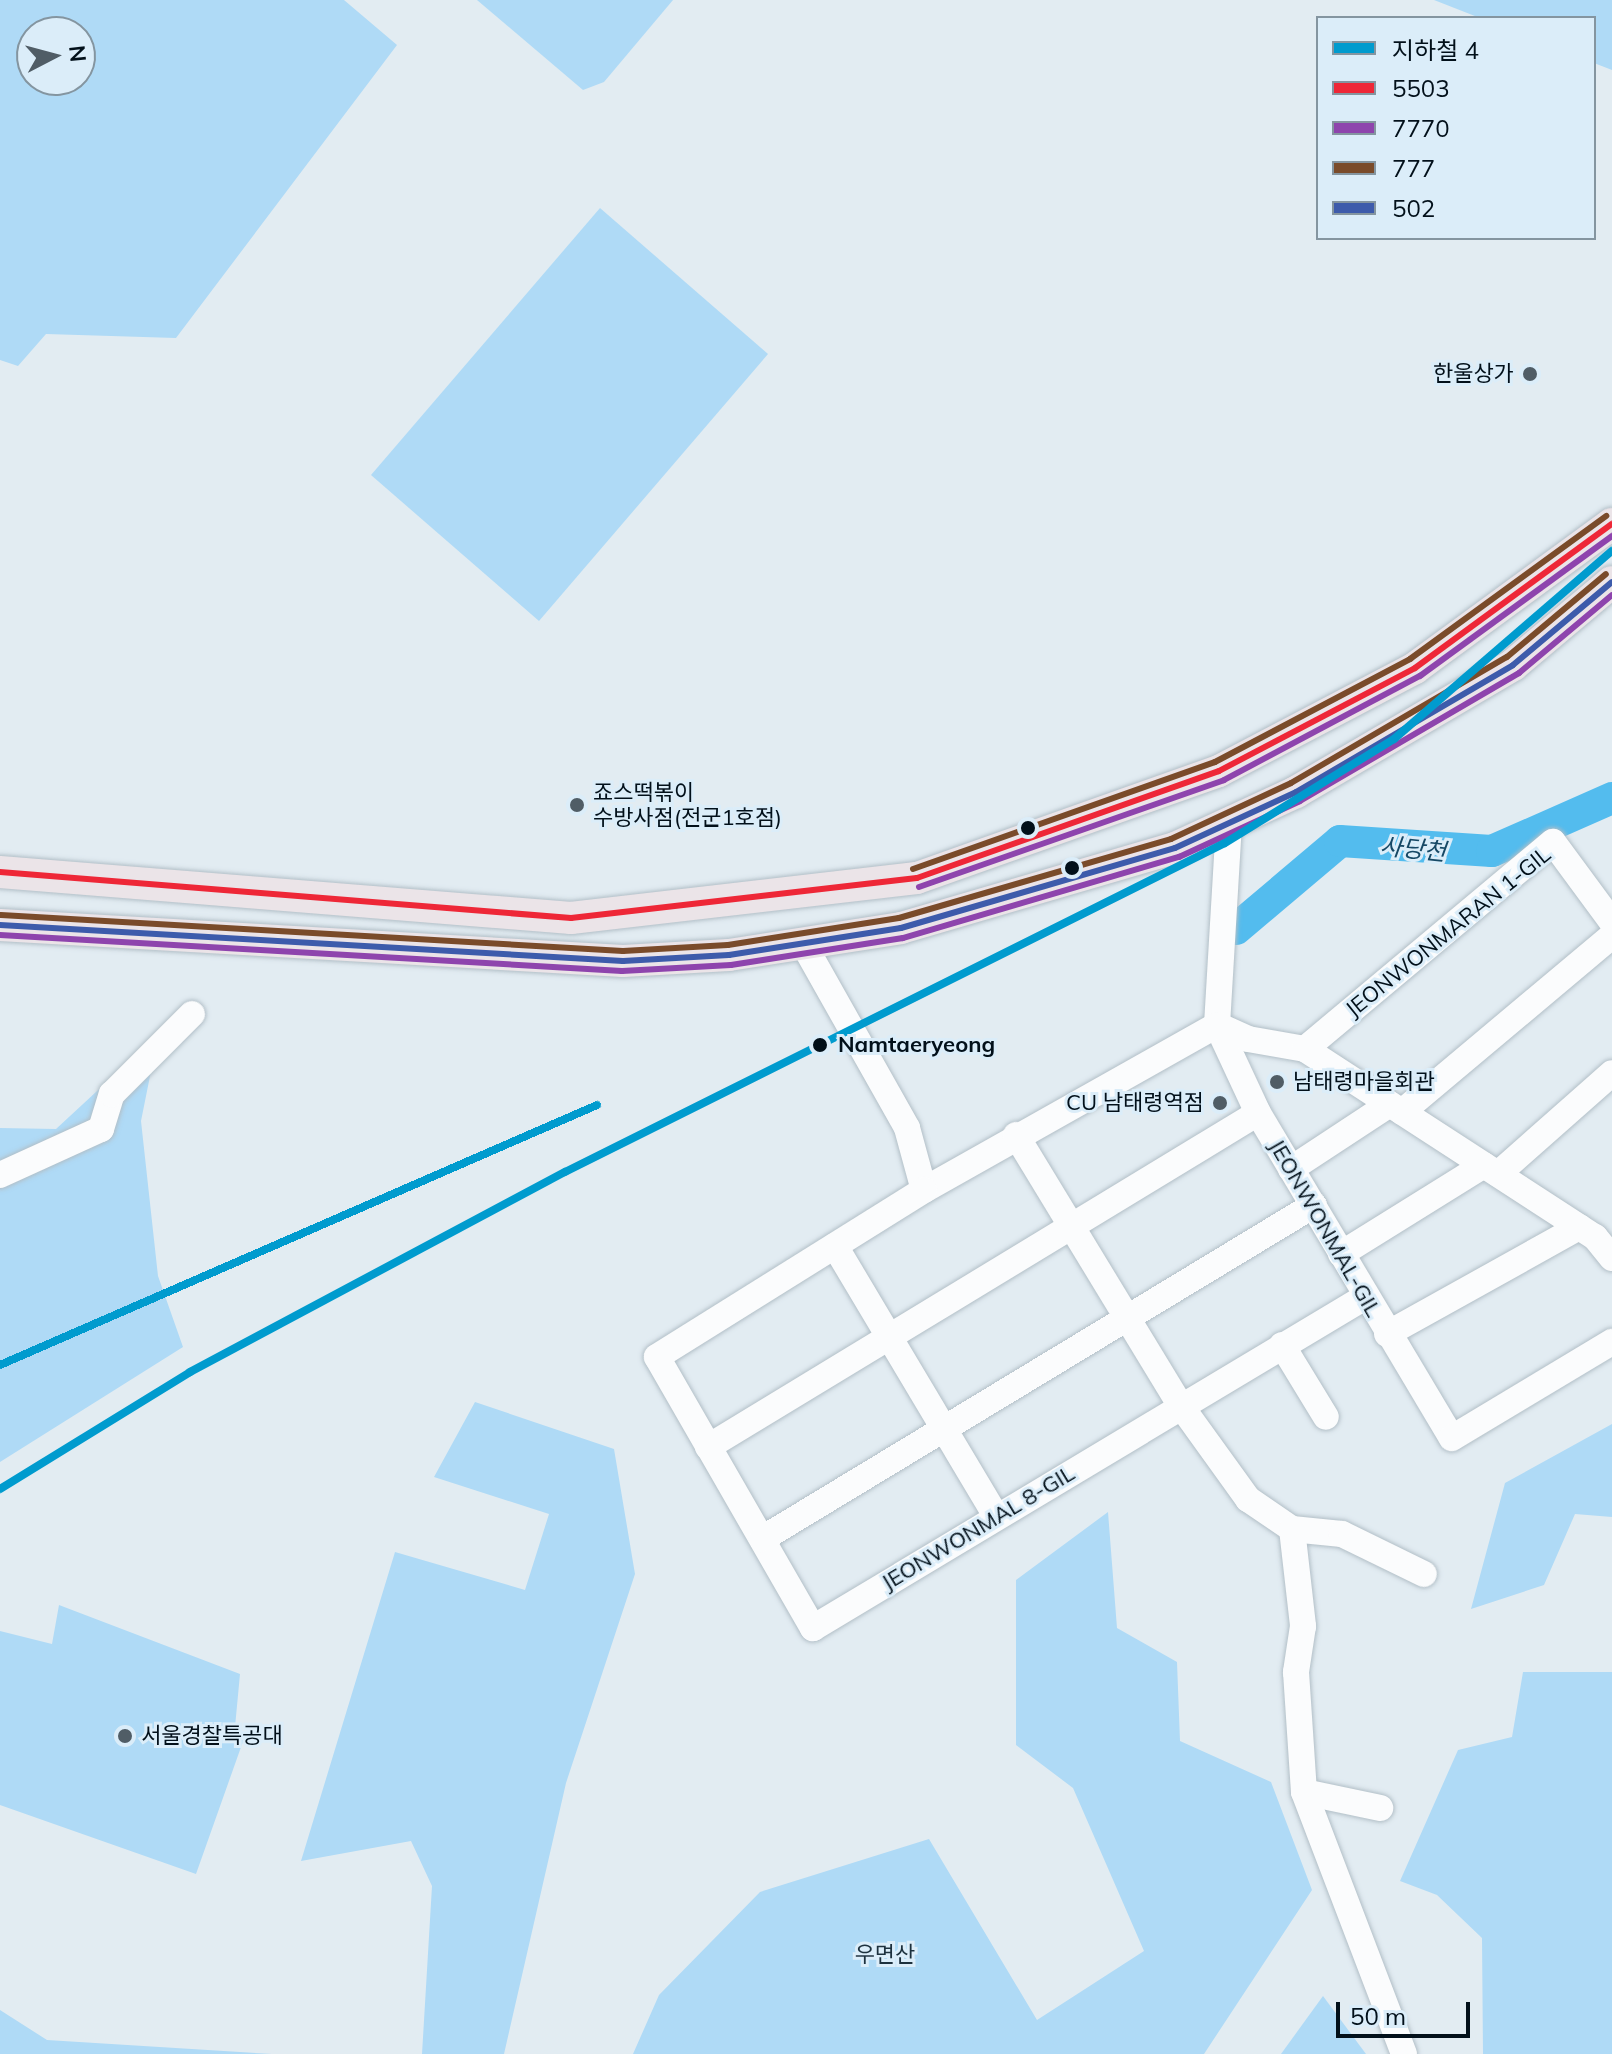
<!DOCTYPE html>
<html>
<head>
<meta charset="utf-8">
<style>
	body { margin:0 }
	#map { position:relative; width:1612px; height:2054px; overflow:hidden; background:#e2ecf2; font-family:Mulish,"Noto Sans KR",sans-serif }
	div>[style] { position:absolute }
	.green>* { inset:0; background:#afdaf6 }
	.river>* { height:32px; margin:-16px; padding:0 16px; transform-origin:16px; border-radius:16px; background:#53bcee }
	.roads { filter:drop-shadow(0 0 2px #b2bfc7) drop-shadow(0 0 2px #b2bfc7) }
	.minor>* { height:26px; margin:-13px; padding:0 13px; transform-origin:13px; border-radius:13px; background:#fbfcfd }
	.major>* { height:32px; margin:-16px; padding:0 16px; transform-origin:16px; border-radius:16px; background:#ebe4e8 }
	.bus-1>* { height:6px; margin:-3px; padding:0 3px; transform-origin:3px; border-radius:3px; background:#ee2737 }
	.bus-2>* { height:6px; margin:-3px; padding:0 3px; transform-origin:3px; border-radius:3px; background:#8e44ad }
	.bus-3>* { height:6px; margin:-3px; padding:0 3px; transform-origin:3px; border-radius:3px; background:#7a4b2a }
	.bus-4>* { height:6px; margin:-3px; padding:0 3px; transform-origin:3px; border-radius:3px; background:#3d5bab }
	.metro-1>* { height:8px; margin:-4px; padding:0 4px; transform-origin:4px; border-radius:4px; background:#009bce }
	.dots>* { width:22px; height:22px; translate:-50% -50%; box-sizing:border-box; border:4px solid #dbedf9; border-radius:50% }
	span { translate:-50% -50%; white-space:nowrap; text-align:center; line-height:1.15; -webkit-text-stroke:6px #dbedf9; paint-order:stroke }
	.poi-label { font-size:22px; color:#02101a }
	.right { translate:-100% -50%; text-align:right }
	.left { translate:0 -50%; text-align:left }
	.street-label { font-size:22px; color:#02101a }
	.stop-label { font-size:22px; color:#02101a; font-weight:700 }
	.park-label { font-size:22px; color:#1d313e }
	.water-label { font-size:24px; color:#164865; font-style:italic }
	.legend { position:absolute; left:1316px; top:16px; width:280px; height:224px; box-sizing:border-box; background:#dbedf9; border:2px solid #8495a0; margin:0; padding:10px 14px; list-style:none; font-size:24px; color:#02101a }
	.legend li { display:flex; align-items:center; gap:16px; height:40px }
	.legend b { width:40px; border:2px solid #8495a0 }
	.north { position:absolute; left:16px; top:16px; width:80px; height:80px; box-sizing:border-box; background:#dbedf9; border:2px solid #8495a0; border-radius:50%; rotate:84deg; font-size:22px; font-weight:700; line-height:32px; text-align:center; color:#02101a }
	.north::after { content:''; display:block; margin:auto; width:28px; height:36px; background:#505d66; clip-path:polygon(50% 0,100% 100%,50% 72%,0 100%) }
	.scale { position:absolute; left:1336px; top:2002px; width:134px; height:36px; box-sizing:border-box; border:4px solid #02101a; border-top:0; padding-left:10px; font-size:24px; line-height:28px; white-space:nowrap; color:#02101a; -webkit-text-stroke:6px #dbedf9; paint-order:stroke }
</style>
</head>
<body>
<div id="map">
	<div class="green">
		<i style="clip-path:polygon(evenodd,0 0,344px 0,397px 45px,176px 338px,46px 334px,18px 366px,0 360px,0 0,32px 32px,80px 32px,80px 80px,32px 80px,32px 32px)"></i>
		<i style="clip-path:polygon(477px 0,673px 0,604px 82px,583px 90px)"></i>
		<i style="clip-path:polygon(1434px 0,1612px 0,1612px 70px,1594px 63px,1594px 18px,1480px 18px)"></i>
		<i style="clip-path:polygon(600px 208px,768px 354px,539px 621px,371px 475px)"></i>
		<i style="clip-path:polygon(123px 1067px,151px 1071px,141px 1121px,158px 1276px,183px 1347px,0 1462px,0 1128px,56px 1129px)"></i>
		<i style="clip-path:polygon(475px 1402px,614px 1449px,635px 1574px,566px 1783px,504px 2054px,422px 2054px,432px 1886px,411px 1841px,301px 1861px,395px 1552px,525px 1590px,549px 1514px,434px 1477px)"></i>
		<i style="clip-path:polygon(1612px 1424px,1612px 1517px,1575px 1514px,1544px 1585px,1471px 1609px,1505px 1483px)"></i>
		<i style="clip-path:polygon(1108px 1512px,1117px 1628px,1177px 1662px,1180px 1741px,1271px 1782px,1312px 1890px,1204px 2054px,633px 2054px,659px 1995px,760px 1892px,929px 1839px,1037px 2020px,1144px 1951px,1073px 1788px,1016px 1745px,1016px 1580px)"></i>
		<i style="clip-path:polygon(59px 1605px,240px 1674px,235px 1727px,246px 1733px,196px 1874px,0 1805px,0 1631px,52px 1644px)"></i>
		<i style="clip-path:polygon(1523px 1672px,1612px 1672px,1612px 2054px,1483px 2054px,1482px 1938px,1437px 1895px,1400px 1881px,1458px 1750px,1512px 1737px)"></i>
		<i style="clip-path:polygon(1323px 1996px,1366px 2054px,1281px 2054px)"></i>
		<i style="clip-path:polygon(0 2010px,47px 2040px,272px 2054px,0 2054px)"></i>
	</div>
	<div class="river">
		<i style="left:1236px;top:929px;width:136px;rotate:-40.2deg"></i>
		<i style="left:1340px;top:841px;width:152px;rotate:3.8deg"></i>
		<i style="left:1492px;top:851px;width:131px;rotate:-23.8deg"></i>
	</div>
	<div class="roads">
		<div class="minor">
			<i style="left:1229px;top:823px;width:202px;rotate:93.4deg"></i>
			<i style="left:1217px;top:1025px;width:97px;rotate:65deg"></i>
			<i style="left:1258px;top:1113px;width:378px;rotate:59.2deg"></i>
			<i style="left:1452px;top:1438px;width:187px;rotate:-31deg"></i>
			<i style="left:804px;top:945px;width:210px;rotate:60.6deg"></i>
			<i style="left:907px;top:1128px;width:64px;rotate:74.7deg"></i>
			<i style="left:1217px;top:1025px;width:336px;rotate:150.6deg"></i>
			<i style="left:924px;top:1190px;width:315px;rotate:148deg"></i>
			<i style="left:657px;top:1357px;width:313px;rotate:60.1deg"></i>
			<i style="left:813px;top:1628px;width:644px;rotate:-30.95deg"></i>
			<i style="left:1217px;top:1025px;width:34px;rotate:24deg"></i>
			<i style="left:1248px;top:1039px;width:58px;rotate:10deg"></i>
			<i style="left:1305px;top:1049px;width:346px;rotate:33deg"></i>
			<i style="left:1595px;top:1237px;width:27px;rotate:51deg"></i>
			<i style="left:1305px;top:1049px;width:323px;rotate:-39.9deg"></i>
			<i style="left:1553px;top:842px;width:99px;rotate:53.6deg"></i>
			<i style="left:1402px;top:1112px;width:274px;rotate:-40deg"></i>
			<i style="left:1016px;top:1135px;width:317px;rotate:58.7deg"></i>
			<i style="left:1181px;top:1406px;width:115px;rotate:54.2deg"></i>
			<i style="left:1248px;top:1499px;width:53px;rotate:34.3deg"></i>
			<i style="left:1292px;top:1529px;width:98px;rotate:83.5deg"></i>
			<i style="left:1303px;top:1626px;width:47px;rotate:98.7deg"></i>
			<i style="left:1296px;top:1672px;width:120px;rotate:86.2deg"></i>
			<i style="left:1304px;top:1792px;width:280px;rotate:69.1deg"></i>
			<i style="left:1291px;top:1169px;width:118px;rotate:-33.3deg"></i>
			<i style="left:1498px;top:1174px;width:152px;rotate:-41.5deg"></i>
			<i style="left:0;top:1175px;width:111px;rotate:-24.5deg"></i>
			<i style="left:101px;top:1129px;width:37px;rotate:-73deg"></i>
			<i style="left:112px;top:1094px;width:113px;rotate:-45deg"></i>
			<i style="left:835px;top:1246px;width:314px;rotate:59.2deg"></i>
			<i style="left:1341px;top:1254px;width:168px;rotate:-31.9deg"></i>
			<i style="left:1387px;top:1334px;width:220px;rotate:-29.1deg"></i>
			<i style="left:1282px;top:1345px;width:84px;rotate:58.6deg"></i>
			<i style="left:708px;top:1447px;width:643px;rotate:-31.27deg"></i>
			<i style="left:1292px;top:1529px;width:50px;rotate:5.7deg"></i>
			<i style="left:1342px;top:1534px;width:91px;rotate:26deg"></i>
			<i style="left:762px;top:1539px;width:645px;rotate:-31.18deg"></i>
			<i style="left:1304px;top:1792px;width:78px;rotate:11.9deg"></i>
		</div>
		<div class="major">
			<i style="left:0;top:872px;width:573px;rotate:4.61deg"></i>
			<i style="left:571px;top:918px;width:348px;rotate:-6.6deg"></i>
			<i style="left:917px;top:878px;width:320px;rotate:-19.5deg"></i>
			<i style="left:1219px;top:771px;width:221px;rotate:-27.7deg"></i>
			<i style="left:1415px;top:668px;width:244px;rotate:-36.2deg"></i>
			<i style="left:0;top:925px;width:624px;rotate:3.31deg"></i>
			<i style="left:623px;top:961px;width:106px;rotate:-3.2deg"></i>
			<i style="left:729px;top:955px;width:174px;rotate:-8.9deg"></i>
			<i style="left:901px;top:928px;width:285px;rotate:-16.3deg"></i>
			<i style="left:1175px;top:848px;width:133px;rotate:-24.8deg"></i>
			<i style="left:1296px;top:792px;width:251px;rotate:-30.3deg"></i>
			<i style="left:1513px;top:665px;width:129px;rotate:-40deg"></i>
		</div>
	</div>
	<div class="bus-1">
		<i style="left:0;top:872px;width:573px;rotate:4.61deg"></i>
		<i style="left:571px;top:918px;width:348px;rotate:-6.6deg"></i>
		<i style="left:917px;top:878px;width:320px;rotate:-19.5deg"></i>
		<i style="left:1219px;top:771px;width:221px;rotate:-27.7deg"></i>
		<i style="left:1415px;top:668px;width:244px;rotate:-36.2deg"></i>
	</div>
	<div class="bus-2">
		<i style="left:919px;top:887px;width:323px;rotate:-19.3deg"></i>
		<i style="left:1224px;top:780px;width:222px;rotate:-28deg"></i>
		<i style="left:1420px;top:676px;width:238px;rotate:-36.1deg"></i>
		<i style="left:0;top:935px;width:623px;rotate:3.31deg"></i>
		<i style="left:622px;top:971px;width:109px;rotate:-3.2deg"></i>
		<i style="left:731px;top:965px;width:174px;rotate:-8.9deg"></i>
		<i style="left:903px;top:938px;width:288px;rotate:-16.4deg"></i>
		<i style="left:1179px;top:857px;width:133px;rotate:-24.8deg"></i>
		<i style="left:1300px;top:801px;width:254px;rotate:-30.3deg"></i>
		<i style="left:1519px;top:673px;width:121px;rotate:-40deg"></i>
	</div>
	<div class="bus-3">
		<i style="left:913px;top:869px;width:320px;rotate:-19.5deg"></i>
		<i style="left:1215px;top:762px;width:221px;rotate:-27.8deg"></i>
		<i style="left:1410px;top:659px;width:243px;rotate:-36.1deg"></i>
		<i style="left:1px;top:915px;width:623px;rotate:3.31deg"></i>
		<i style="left:623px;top:951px;width:105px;rotate:-3.3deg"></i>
		<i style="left:728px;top:945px;width:173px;rotate:-9deg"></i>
		<i style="left:899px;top:918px;width:283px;rotate:-16.2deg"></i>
		<i style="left:1171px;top:839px;width:132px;rotate:-25deg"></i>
		<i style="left:1291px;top:783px;width:250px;rotate:-30.3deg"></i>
		<i style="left:1507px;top:657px;width:129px;rotate:-40deg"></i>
	</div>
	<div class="bus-4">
		<i style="left:0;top:925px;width:624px;rotate:3.31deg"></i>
		<i style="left:623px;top:961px;width:106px;rotate:-3.2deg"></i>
		<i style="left:729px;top:955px;width:174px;rotate:-8.9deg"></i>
		<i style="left:901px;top:928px;width:285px;rotate:-16.3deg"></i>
		<i style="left:1175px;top:848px;width:133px;rotate:-24.8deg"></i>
		<i style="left:1296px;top:792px;width:251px;rotate:-30.3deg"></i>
		<i style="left:1513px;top:665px;width:129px;rotate:-40deg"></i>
	</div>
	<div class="metro-1">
		<i style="left:0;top:1365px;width:651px;rotate:-23.53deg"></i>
		<i style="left:0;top:1489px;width:223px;rotate:-31.6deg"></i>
		<i style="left:190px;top:1372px;width:425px;rotate:-28.1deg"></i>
		<i style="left:565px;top:1172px;width:737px;rotate:-26.5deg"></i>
		<i style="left:1225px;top:843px;width:198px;rotate:-31.6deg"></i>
		<i style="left:1394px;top:739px;width:288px;rotate:-40.8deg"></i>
	</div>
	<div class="dots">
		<i style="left:1530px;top:374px;background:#505d66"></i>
		<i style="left:577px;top:805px;background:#505d66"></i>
		<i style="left:1028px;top:828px;background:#02101a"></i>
		<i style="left:1072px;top:868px;background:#02101a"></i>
		<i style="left:820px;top:1045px;background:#02101a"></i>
		<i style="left:1277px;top:1082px;background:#505d66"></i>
		<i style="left:1220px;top:1103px;background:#505d66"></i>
		<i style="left:125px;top:1736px;background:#505d66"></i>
	</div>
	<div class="poi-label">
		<span class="right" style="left:1514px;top:374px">한울상가</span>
		<span class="left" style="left:593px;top:805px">죠스떡볶이<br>수방사점(전군1호점)</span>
		<span class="left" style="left:1293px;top:1082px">남태령마을회관</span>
		<span class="right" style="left:1204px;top:1103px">CU 남태령역점</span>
		<span class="left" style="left:141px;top:1736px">서울경찰특공대</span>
	</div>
	<div class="street-label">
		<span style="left:1448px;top:932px;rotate:-39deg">JEONWONMARAN 1-GIL</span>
		<span style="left:1325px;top:1228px;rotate:60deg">JEONWONMAL-GIL</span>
		<span style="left:978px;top:1528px;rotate:-31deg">JEONWONMAL 8-GIL</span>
	</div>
	<div class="stop-label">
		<span class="left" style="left:838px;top:1045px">Namtaeryeong</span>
	</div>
	<div class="park-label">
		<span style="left:885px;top:1955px">우면산</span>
	</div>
	<div class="water-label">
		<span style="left:1413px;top:849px;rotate:6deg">사당천</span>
	</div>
	<ul class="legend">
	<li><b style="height:10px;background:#009bce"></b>지하철 4</li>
	<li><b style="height:10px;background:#ee2737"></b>5503</li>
	<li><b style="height:10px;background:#8e44ad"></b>7770</li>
	<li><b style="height:10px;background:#7a4b2a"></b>777</li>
	<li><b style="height:10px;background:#3d5bab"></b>502</li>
	</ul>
	<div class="north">N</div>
	<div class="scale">50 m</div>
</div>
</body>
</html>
